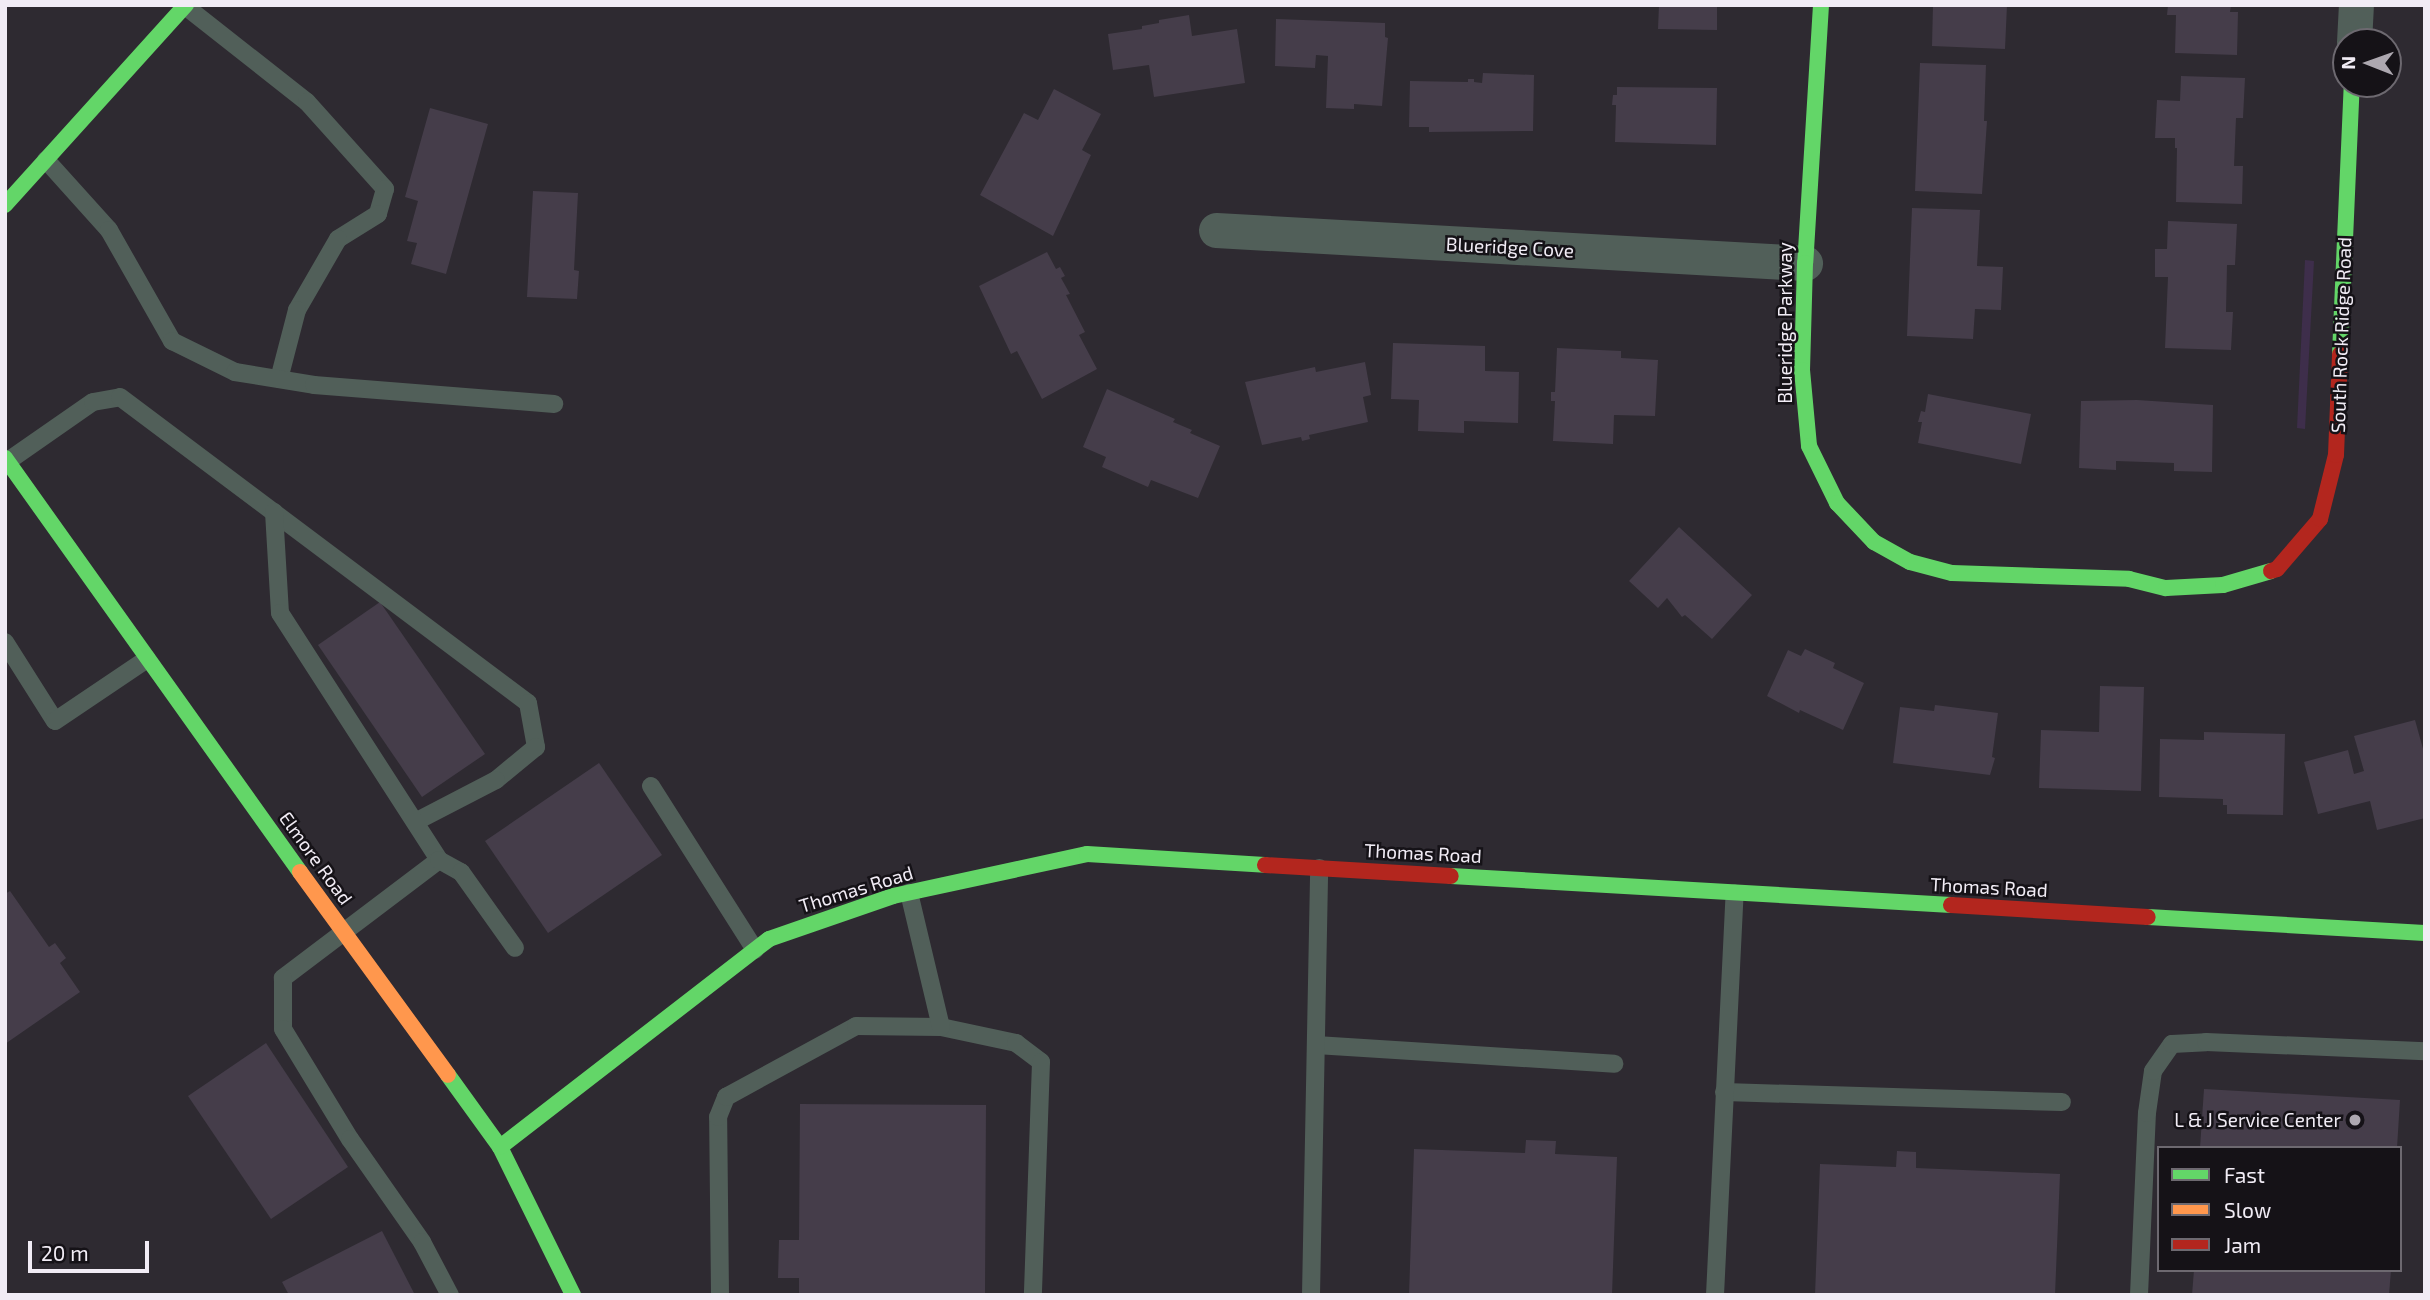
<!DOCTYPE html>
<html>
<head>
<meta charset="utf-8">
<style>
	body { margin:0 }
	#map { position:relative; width:2430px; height:1300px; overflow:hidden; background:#2e2a31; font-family:"Exo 2",sans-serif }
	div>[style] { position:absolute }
	.green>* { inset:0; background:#3e2e4b }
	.building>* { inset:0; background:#453d4a }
	.lane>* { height:18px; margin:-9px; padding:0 9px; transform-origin:9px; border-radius:9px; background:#515f59 }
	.street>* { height:35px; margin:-17.5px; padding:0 17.5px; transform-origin:17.5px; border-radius:17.5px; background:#515f59 }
	.fast>* { height:16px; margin:-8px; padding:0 8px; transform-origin:8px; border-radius:8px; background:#63d668 }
	.slow>* { height:16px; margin:-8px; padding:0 8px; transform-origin:8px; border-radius:8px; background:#ff974d }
	.jam>* { height:16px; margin:-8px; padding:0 8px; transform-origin:8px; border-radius:8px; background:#b3261e }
	.dots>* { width:19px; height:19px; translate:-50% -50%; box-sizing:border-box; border:4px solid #151217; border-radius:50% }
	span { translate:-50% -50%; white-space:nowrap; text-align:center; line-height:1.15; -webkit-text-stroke:5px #151217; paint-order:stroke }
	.street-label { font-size:19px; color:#f1ecf5 }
	.poi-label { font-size:19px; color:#f1ecf5 }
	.right { translate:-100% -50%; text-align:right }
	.frame { position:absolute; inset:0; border:7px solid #f1ecf5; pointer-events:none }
	.legend { position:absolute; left:2157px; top:1146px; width:245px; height:126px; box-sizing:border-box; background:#151217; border:2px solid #6d6970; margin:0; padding:9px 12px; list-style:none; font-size:21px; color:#f1ecf5 }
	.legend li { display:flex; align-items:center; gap:14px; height:35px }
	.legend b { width:35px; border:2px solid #6d6970 }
	.north { position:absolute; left:2332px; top:28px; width:70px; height:70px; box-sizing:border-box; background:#151217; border:2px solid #6d6970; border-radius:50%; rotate:271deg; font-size:19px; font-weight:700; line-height:28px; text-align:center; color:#f1ecf5 }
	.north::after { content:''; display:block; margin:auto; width:24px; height:32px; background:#ada8b0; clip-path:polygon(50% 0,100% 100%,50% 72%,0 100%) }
	.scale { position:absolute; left:28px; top:1241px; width:121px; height:32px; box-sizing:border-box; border:4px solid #f1ecf5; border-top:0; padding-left:9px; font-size:21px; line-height:24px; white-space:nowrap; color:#f1ecf5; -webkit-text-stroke:5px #151217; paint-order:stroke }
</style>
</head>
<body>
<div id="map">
	<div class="green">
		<i style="clip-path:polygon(2305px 260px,2314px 261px,2305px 429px,2297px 428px)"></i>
	</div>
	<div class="building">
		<i style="clip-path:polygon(1659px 5px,1717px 5px,1717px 30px,1658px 29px)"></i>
		<i style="clip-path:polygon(1933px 5px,2007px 5px,2005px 49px,1932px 46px)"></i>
		<i style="clip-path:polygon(2168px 5px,2231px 5px,2230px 12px,2238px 12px,2237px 55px,2175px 53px,2176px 15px,2167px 15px)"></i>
		<i style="clip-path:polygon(1189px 15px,1192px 36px,1237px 29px,1245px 83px,1154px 97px,1149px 65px,1113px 70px,1108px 34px,1142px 29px,1142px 26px,1159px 23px,1159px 20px)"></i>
		<i style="clip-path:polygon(1276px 19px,1385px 23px,1385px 37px,1388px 38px,1382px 106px,1354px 104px,1354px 109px,1326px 108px,1328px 56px,1316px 55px,1315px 68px,1275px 66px)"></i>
		<i style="clip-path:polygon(1920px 63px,1986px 65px,1984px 121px,1987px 121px,1982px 194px,1915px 191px)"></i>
		<i style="clip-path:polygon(1483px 73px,1534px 75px,1533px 131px,1429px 132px,1429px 127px,1409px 127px,1410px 81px,1468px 82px,1468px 79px,1474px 79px,1474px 82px,1482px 83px)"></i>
		<i style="clip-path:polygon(2181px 76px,2245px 78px,2243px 118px,2236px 118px,2234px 166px,2243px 166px,2242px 204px,2176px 202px,2177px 148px,2175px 148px,2175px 138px,2155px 138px,2157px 100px,2180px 101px)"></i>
		<i style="clip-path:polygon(1617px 87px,1717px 88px,1716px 145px,1615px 142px,1616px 105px,1612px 105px,1613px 95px,1617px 95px)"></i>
		<i style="clip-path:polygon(1054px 89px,1101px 114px,1082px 150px,1091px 155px,1053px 236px,980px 195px,1024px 113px,1038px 120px)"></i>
		<i style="clip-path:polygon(430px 108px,488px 124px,446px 274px,411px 264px,417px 243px,407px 241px,418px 201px,405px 197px)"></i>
		<i style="clip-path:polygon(533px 191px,578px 193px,574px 270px,579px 271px,577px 299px,527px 297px)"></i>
		<i style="clip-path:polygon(1912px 208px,1980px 210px,1977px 266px,2003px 267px,2001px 310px,1975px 309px,1973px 339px,1907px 336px)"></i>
		<i style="clip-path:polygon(2168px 221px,2237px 224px,2235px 265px,2227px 265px,2226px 312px,2233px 312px,2231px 350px,2165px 348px,2168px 277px,2155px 277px,2155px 249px,2167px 249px)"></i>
		<i style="clip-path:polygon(1047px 252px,1056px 269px,1060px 267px,1065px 276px,1061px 278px,1070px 294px,1066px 295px,1085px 332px,1079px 335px,1097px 369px,1042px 399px,1017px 351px,1011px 354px,979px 286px)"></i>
		<i style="clip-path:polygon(1393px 343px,1485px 346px,1485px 371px,1519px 372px,1518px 423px,1464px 421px,1464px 433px,1418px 431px,1419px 400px,1391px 399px)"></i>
		<i style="clip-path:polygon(1557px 348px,1621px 351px,1621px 358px,1658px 360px,1655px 416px,1614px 415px,1613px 444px,1553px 441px,1555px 401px,1551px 401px,1551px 392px,1555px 392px)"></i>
		<i style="clip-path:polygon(1365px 362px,1371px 395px,1363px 397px,1368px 422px,1309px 435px,1310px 439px,1302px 441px,1301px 437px,1262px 445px,1245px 382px,1315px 367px,1316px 372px)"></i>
		<i style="clip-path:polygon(1107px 389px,1175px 419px,1173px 422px,1192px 430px,1190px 433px,1220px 446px,1198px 498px,1151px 480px,1148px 487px,1102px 467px,1106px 457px,1083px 447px)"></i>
		<i style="clip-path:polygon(1928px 394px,2031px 414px,2021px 464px,1918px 443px,1922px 422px,1918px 422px,1921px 411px,1925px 412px)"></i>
		<i style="clip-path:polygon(2137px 400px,2213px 405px,2212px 472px,2174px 471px,2174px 463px,2116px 461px,2116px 470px,2079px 468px,2081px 401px)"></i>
		<i style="clip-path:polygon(1679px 527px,1752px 595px,1712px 639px,1685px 615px,1682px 617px,1667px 598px,1658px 608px,1629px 581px)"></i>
		<i style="clip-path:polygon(380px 602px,485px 754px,422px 797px,318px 645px)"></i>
		<i style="clip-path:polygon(1805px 649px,1835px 663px,1833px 668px,1864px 683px,1843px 730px,1800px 710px,1799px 713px,1767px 696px,1788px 650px,1801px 656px)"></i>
		<i style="clip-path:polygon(2100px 686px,2144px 687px,2141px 791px,2039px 788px,2041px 730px,2099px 732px)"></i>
		<i style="clip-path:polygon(1935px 705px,1998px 713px,1992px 757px,1995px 758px,1990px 775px,1893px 763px,1900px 707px,1934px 711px)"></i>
		<i style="clip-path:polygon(2415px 720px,2425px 756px,2425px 818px,2377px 830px,2370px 801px,2318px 814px,2304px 762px,2348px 750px,2354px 774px,2364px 771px,2354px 736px)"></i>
		<i style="clip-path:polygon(2204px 732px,2285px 734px,2283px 815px,2227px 814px,2227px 805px,2223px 805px,2223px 799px,2159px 797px,2160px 739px,2204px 740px)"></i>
		<i style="clip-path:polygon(599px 763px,662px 855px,548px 933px,485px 841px)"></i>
		<i style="clip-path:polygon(10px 891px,49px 947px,55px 943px,66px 958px,60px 963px,80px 992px,5px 1044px,5px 894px)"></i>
		<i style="clip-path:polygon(266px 1043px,348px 1167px,271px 1219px,188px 1096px)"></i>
		<i style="clip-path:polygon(2204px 1089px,2400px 1100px,2397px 1148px,2200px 1148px)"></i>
		<i style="clip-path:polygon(800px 1104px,986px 1105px,985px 1295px,799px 1295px,799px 1278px,778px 1278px,779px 1240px,799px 1240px)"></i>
		<i style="clip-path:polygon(1526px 1140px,1556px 1141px,1555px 1154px,1617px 1157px,1612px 1295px,1409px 1295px,1414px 1149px,1525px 1153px)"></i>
		<i style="clip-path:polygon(1897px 1151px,1916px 1152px,1916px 1168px,2060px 1174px,2055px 1295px,1815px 1295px,1820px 1164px,1896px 1167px)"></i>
		<i style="clip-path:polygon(382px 1231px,415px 1295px,289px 1295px,282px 1282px)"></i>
		<i style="clip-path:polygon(2194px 1270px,2391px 1270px,2389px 1295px,2192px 1295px)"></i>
	</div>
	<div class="lane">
		<i style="left:185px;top:6px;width:155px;rotate:38.2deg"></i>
		<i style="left:307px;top:102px;width:117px;rotate:48.1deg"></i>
		<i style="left:385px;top:189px;width:26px;rotate:106deg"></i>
		<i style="left:378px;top:214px;width:47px;rotate:148deg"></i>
		<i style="left:338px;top:239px;width:82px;rotate:120deg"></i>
		<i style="left:297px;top:310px;width:71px;rotate:104.6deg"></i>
		<i style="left:46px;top:160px;width:94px;rotate:48deg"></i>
		<i style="left:109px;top:230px;width:128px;rotate:60.4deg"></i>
		<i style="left:172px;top:341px;width:70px;rotate:26.2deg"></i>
		<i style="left:235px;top:372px;width:80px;rotate:9.3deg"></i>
		<i style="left:314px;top:385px;width:241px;rotate:4.5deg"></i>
		<i style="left:8px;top:461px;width:103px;rotate:-34.8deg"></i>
		<i style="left:93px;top:402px;width:27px;rotate:-10deg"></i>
		<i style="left:120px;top:397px;width:510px;rotate:36.87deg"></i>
		<i style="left:528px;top:703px;width:45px;rotate:79.7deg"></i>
		<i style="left:536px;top:747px;width:52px;rotate:140.5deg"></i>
		<i style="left:496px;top:780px;width:91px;rotate:152.6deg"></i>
		<i style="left:274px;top:512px;width:101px;rotate:86.6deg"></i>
		<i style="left:280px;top:613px;width:294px;rotate:57.2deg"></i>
		<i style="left:439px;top:860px;width:196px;rotate:142.9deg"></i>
		<i style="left:283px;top:978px;width:51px;rotate:90deg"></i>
		<i style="left:283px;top:1029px;width:129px;rotate:58.7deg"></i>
		<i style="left:350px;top:1139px;width:126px;rotate:55deg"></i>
		<i style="left:422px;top:1242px;width:60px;rotate:62.2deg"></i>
		<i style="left:5px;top:642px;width:93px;rotate:57.7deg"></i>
		<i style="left:55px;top:721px;width:111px;rotate:-34deg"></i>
		<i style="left:651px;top:786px;width:194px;rotate:57.6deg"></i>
		<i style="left:439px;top:860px;width:25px;rotate:29deg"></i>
		<i style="left:461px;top:872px;width:93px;rotate:54.6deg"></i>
		<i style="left:941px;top:1027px;width:77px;rotate:12deg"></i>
		<i style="left:1016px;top:1043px;width:31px;rotate:37deg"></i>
		<i style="left:1041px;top:1062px;width:233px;rotate:92deg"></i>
		<i style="left:1316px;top:1045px;width:299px;rotate:3.6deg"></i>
		<i style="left:1724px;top:1092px;width:338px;rotate:1.7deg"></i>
		<i style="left:720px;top:1295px;width:178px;rotate:-90.6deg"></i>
		<i style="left:718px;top:1117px;width:22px;rotate:-68deg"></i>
		<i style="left:726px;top:1097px;width:148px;rotate:-28.6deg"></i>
		<i style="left:856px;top:1026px;width:85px;rotate:0.7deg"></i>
		<i style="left:941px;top:1027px;width:138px;rotate:-103.4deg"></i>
		<i style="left:1311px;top:1295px;width:427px;rotate:-88.9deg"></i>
		<i style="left:1715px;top:1295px;width:402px;rotate:-87.2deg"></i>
		<i style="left:2139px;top:1295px;width:182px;rotate:-87.5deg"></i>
		<i style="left:2147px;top:1113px;width:42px;rotate:-81.9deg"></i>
		<i style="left:2153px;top:1071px;width:33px;rotate:-55deg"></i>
		<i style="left:2172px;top:1044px;width:34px;rotate:-3deg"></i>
		<i style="left:2206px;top:1042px;width:219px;rotate:2.4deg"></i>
	</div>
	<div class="street">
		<i style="left:2354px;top:42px;width:37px;rotate:-87deg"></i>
		<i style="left:1216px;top:230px;width:590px;rotate:3.21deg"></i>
	</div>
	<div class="fast">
		<i style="left:1821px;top:5px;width:258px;rotate:93.5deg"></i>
		<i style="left:1805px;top:263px;width:107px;rotate:91.6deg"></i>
		<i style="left:1802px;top:370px;width:76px;rotate:84.7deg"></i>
		<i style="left:1809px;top:446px;width:64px;rotate:63.8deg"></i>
		<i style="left:1837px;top:503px;width:54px;rotate:46.5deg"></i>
		<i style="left:1874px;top:542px;width:41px;rotate:29.1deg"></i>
		<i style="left:1910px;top:562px;width:43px;rotate:14.7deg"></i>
		<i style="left:1952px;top:573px;width:177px;rotate:1.9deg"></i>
		<i style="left:2129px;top:579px;width:38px;rotate:14deg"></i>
		<i style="left:2166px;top:588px;width:57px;rotate:-3deg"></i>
		<i style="left:2223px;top:585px;width:50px;rotate:-16.3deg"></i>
		<i style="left:5px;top:205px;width:270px;rotate:-47.9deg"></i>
		<i style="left:2340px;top:354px;width:270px;rotate:-87.5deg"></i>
		<i style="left:5px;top:458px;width:508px;rotate:54.53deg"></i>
		<i style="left:1451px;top:876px;width:501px;rotate:3.32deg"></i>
		<i style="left:2148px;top:917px;width:277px;rotate:3.3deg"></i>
		<i style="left:448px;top:1075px;width:89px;rotate:54.2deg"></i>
		<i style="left:500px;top:1147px;width:165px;rotate:63.7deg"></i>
		<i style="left:500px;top:1147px;width:340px;rotate:-37.7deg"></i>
		<i style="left:769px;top:939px;width:131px;rotate:-19.1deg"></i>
		<i style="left:893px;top:896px;width:198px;rotate:-12.2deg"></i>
		<i style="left:1087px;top:854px;width:178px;rotate:3.5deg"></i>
	</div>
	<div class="slow">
		<i style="left:300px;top:872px;width:251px;rotate:53.9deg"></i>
	</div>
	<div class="jam">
		<i style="left:2271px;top:571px;width:6px;rotate:-18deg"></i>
		<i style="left:2277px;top:569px;width:66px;rotate:-49.3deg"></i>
		<i style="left:2320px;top:519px;width:66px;rotate:-76deg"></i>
		<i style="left:2336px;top:455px;width:101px;rotate:-87.7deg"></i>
		<i style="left:1265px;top:865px;width:186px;rotate:3.4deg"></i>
		<i style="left:1951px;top:905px;width:197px;rotate:3.5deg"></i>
	</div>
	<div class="dots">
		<i style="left:2355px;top:1120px;background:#ada8b0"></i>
	</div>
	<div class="street-label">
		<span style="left:1510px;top:247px;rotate:3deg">Blueridge Cove</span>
		<span style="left:1785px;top:323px;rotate:-90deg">Blueridge Parkway</span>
		<span style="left:2341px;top:335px;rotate:-88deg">South Rock Ridge Road</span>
		<span style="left:1423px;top:853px;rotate:3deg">Thomas Road</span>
		<span style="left:316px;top:858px;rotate:54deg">Elmore Road</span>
		<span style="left:1989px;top:887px;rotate:3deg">Thomas Road</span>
		<span style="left:856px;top:889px;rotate:-17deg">Thomas Road</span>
	</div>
	<div class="poi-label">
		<span class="right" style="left:2341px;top:1120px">L &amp; J Service Center</span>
	</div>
	<div class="frame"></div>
	<ul class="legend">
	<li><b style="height:9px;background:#63d668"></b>Fast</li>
	<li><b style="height:9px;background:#ff974d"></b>Slow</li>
	<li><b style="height:9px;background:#b3261e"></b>Jam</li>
	</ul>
	<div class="north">N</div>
	<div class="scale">20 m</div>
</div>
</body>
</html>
